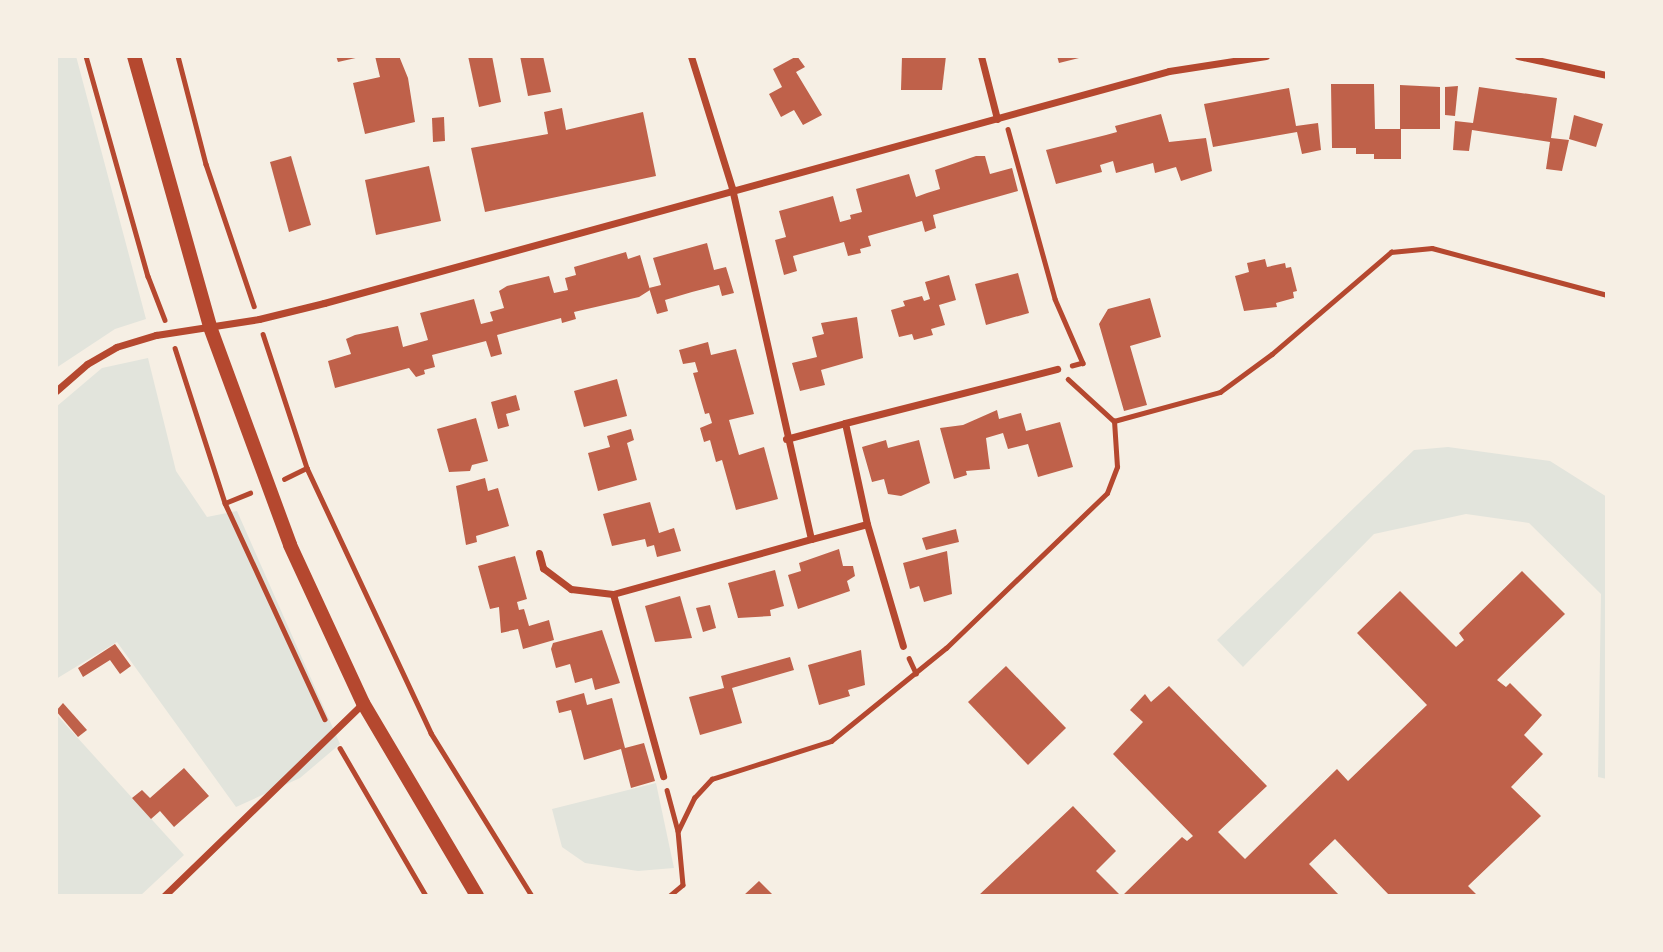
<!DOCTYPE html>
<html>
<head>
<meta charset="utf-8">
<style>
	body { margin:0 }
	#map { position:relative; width:1663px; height:952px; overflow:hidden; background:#f6efe4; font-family:"PT Serif",serif }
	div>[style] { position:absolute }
	.green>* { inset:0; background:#e2e4dc }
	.building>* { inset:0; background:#bf614a }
	.path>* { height:4.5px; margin:-2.25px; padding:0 2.25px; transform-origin:2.25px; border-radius:2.25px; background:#b5482f }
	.minor>* { height:7px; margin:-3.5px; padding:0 3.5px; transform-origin:3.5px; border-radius:3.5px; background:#b5482f }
	.secondary>* { height:14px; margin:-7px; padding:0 7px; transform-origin:7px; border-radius:7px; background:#b5482f }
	span { translate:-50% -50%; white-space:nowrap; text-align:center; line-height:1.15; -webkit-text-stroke:7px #f6efe4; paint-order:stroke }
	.frame { position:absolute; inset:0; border:58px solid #f6efe4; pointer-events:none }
</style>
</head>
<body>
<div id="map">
	<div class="green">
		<i style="clip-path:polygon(56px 56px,76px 56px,146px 319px,115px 329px,56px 368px)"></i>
		<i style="clip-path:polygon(148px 358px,176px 471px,207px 517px,237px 511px,340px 744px,300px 778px,236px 807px,117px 642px,56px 679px,56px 407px,102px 368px)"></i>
		<i style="clip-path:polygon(1448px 447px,1550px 461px,1607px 497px,1607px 779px,1598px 777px,1601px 594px,1529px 523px,1466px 514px,1374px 534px,1243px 667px,1217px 640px,1414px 450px)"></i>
		<i style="clip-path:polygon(56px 714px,184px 855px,140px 896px,56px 896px)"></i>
		<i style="clip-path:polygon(656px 783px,674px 868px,638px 871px,585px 863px,562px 847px,552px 809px)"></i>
	</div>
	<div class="building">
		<i style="clip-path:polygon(336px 56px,360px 56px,360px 57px,338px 62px)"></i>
		<i style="clip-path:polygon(375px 56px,399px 56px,408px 78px,415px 122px,365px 134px,353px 83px,380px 77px)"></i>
		<i style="clip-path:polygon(468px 56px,492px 56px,501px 102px,479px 107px)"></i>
		<i style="clip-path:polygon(520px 56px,543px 56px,551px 92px,528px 96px)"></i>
		<i style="clip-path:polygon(797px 56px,805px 67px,796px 72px,822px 115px,803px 125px,794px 110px,781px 117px,769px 94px,782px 87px,773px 69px)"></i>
		<i style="clip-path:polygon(902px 56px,946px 56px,942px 90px,901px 90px)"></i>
		<i style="clip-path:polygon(1057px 56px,1083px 56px,1083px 57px,1059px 63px)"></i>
		<i style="clip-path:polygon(1331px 84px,1374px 84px,1375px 129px,1400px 129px,1400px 85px,1440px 87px,1440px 129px,1401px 129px,1401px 159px,1374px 159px,1374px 154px,1356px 154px,1356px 148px,1332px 148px)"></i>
		<i style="clip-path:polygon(1458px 86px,1455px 116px,1445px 115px,1445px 87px)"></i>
		<i style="clip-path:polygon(1479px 87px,1557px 98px,1551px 138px,1569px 140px,1562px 171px,1546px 169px,1550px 142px,1472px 130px,1469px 151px,1453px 150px,1455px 121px,1473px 123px)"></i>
		<i style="clip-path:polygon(1289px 88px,1296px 126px,1318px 123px,1321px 150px,1302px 154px,1297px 132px,1213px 147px,1204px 104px)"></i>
		<i style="clip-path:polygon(562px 108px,566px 130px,643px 112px,656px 176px,485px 212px,471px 148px,548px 134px,544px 112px)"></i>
		<i style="clip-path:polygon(1161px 114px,1169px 142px,1206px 138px,1212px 171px,1181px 181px,1176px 167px,1155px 173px,1153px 163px,1116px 173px,1113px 161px,1100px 165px,1102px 172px,1056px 184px,1046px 150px,1106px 135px,1117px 132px,1115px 126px)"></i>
		<i style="clip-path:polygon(1574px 115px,1603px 124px,1596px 147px,1569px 139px)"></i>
		<i style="clip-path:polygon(444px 117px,445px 141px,433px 142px,432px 118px)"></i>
		<i style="clip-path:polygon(291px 156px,311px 225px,289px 232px,270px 162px)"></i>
		<i style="clip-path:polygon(976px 156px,985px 156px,990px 174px,1012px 168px,1018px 191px,933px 215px,936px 228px,925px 232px,922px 221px,868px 236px,871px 246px,860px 249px,861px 253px,848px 256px,844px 242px,793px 256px,797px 271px,784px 275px,775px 240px,786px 237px,779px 211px,833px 196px,840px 222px,851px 219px,850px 215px,862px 212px,856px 189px,909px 174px,916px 197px,927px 193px,940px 189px,935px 170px)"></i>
		<i style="clip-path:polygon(429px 166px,441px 221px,376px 235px,365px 180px)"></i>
		<i style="clip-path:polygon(707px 243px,714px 270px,726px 267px,734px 293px,722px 296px,719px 285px,692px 292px,665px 300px,668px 311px,657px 314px,649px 288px,661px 285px,653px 258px)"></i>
		<i style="clip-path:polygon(626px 252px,628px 259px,640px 255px,650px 290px,639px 297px,574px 312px,576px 319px,562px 323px,561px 318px,497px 335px,502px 354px,491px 357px,486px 341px,432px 355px,435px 367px,424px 370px,425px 374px,416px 377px,409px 368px,335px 388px,328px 361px,351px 354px,346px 339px,355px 335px,398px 326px,403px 347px,428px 340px,420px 313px,474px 299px,481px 324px,493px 321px,490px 312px,504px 308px,499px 291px,507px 286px,549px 276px,554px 293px,568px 290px,565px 278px,576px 275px,574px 267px)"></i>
		<i style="clip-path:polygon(1265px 259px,1267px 267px,1285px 263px,1286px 268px,1291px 267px,1297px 291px,1293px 292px,1294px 298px,1276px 303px,1277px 307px,1244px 311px,1235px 276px,1249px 272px,1247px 263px)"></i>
		<i style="clip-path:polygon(1018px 273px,1029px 313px,986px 325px,975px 284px)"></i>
		<i style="clip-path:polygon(949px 275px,956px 300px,939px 305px,945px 325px,931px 329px,933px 335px,914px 340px,912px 334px,899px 337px,891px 310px,905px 306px,903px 301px,922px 296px,924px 301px,930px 299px,925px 282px)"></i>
		<i style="clip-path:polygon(1150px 298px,1161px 337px,1130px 346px,1147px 405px,1124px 411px,1099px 324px,1108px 309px)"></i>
		<i style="clip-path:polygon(857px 317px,863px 358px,821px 370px,825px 385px,800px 391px,792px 363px,817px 357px,812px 337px,824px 334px,821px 323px)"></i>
		<i style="clip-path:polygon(708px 342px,711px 355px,736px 349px,754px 414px,729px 420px,739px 455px,764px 447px,778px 499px,736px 510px,722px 460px,716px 462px,710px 440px,704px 442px,700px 428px,712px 423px,709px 413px,705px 414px,693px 373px,698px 372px,695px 362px,683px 364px,679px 350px)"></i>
		<i style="clip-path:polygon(617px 379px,627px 416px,584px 427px,574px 391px)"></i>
		<i style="clip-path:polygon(516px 395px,520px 410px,506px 414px,509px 426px,498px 429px,491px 402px)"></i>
		<i style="clip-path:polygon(997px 410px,999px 419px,1021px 413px,1026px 431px,1060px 422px,1073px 467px,1038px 477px,1028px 444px,1008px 449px,1003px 433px,986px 438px,990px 469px,966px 471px,967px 475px,954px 479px,940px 428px,963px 425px)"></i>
		<i style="clip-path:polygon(476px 418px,488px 461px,472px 465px,470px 471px,449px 472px,437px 429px)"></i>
		<i style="clip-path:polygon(631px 429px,634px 440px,627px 443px,637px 480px,598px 491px,588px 453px,610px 447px,607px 436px)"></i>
		<i style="clip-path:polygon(886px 440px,888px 448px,919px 440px,930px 483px,901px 496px,888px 494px,884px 479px,872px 482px,862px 447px)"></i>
		<i style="clip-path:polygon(485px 478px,488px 491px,498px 488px,509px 526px,476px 536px,477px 542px,466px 545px,456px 486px)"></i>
		<i style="clip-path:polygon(650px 502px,659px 533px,674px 528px,681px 551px,657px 557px,654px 545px,647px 547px,645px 539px,612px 546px,603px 514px)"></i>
		<i style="clip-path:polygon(956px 529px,959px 542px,926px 550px,922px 538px)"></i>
		<i style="clip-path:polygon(839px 549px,843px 566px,853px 566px,855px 576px,847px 581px,850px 591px,798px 609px,788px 575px,801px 571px,799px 563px)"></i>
		<i style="clip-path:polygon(947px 551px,952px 594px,924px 602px,919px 586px,910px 589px,903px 563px)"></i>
		<i style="clip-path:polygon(515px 556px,527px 599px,517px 602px,519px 610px,524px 609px,529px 626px,549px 620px,554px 640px,523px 649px,518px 629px,501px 633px,499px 607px,490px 609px,478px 566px)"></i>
		<i style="clip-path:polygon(775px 570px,784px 606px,770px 610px,771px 616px,738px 618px,728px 583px)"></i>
		<i style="clip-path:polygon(1522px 571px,1565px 614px,1497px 680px,1506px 687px,1510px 683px,1542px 715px,1524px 735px,1543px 754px,1511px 787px,1541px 816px,1468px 886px,1478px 896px,1390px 896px,1335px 839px,1309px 864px,1340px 896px,1122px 896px,1182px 837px,1187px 841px,1193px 836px,1113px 754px,1143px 722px,1130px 710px,1145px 694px,1151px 702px,1169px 686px,1267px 786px,1218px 832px,1245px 859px,1337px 769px,1348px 781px,1427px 705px,1357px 633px,1400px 591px,1456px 647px,1464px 640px,1459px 633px)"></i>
		<i style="clip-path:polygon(680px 596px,692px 638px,655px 642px,645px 606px)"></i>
		<i style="clip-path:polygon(710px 605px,716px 628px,703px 632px,696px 608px)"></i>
		<i style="clip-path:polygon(602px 630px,620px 683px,595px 690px,592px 678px,575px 683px,570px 664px,556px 668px,551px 649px,553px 643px)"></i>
		<i style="clip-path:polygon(115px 644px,131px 666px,120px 674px,110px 660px,83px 677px,78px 668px)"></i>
		<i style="clip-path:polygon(861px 650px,865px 685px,848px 690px,850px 696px,819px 705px,808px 665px)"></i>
		<i style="clip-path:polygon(790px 657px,794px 670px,732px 688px,742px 723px,700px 735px,689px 697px,724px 688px,721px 676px)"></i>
		<i style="clip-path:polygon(1006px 666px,1066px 728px,1028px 765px,968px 702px)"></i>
		<i style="clip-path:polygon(584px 693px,587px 705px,612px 698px,625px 748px,644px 743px,655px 781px,631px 788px,621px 749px,584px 760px,571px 710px,559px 713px,556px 701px)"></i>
		<i style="clip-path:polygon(63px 703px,87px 730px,78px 737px,56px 711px)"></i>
		<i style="clip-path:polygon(184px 768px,209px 796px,174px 827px,160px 811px,151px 819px,132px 798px,142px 790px,150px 798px)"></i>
		<i style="clip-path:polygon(1073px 806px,1116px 851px,1096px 871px,1121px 896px,978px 896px)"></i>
		<i style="clip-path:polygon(759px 881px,774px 896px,743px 896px)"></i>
	</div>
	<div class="path">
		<i style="left:86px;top:56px;width:229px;rotate:74.3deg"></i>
		<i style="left:148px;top:276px;width:47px;rotate:68.9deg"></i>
		<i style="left:178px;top:56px;width:112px;rotate:75.5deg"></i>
		<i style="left:206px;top:164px;width:150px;rotate:71.3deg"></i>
		<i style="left:1008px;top:129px;width:176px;rotate:74.5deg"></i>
		<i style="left:1055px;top:299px;width:70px;rotate:66.4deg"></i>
		<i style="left:1083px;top:363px;width:11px;rotate:165deg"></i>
		<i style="left:263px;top:334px;width:141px;rotate:71.8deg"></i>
		<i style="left:307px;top:468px;width:293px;rotate:64.9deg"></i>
		<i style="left:431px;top:733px;width:192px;rotate:58.2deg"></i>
		<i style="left:175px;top:348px;width:163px;rotate:72.1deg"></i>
		<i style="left:225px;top:503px;width:238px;rotate:65.2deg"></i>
		<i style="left:1068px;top:379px;width:62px;rotate:42.4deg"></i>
		<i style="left:284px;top:479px;width:25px;rotate:-26deg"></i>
		<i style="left:225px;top:503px;width:27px;rotate:-22deg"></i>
		<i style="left:909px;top:658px;width:17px;rotate:65deg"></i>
		<i style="left:340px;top:748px;width:171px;rotate:59.8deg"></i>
		<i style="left:667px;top:790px;width:42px;rotate:75deg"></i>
		<i style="left:678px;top:831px;width:54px;rotate:84.7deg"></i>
		<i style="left:683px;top:885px;width:17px;rotate:140deg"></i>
		<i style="left:678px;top:831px;width:37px;rotate:-64deg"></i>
		<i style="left:694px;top:798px;width:26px;rotate:-47deg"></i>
		<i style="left:712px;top:779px;width:125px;rotate:-17.7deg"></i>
		<i style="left:831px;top:741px;width:148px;rotate:-39deg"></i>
		<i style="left:946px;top:648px;width:223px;rotate:-43.9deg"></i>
		<i style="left:1107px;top:493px;width:28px;rotate:-69deg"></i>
		<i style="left:1117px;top:467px;width:46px;rotate:-93.7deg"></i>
		<i style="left:1114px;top:421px;width:110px;rotate:-15.3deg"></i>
		<i style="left:1220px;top:392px;width:64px;rotate:-36.2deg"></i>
		<i style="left:1272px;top:354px;width:157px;rotate:-40.6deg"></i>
		<i style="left:1391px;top:252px;width:41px;rotate:-5.6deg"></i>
		<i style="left:1432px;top:248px;width:181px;rotate:15deg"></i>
	</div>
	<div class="minor">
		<i style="left:981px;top:56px;width:65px;rotate:75.7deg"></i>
		<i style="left:1518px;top:56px;width:91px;rotate:12.1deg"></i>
		<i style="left:56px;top:391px;width:41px;rotate:-41.1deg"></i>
		<i style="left:87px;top:364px;width:34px;rotate:-30deg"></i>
		<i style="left:116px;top:347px;width:42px;rotate:-16.7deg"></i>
		<i style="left:156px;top:335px;width:104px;rotate:-8.8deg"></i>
		<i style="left:259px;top:319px;width:67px;rotate:-13.8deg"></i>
		<i style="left:324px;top:303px;width:876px;rotate:-15.35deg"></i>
		<i style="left:1169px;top:71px;width:98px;rotate:-8.8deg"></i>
		<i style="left:845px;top:423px;width:219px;rotate:-14.3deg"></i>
		<i style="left:786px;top:439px;width:61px;rotate:-15.2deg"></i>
		<i style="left:845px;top:423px;width:103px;rotate:77.7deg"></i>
		<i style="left:867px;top:524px;width:58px;rotate:165deg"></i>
		<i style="left:867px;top:524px;width:127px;rotate:73.6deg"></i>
		<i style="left:539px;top:553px;width:16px;rotate:75deg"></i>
		<i style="left:543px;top:568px;width:35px;rotate:37deg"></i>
		<i style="left:571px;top:589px;width:42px;rotate:6.8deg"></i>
		<i style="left:613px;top:594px;width:205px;rotate:-15.5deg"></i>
		<i style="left:811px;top:539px;width:360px;rotate:-102.7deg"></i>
		<i style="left:732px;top:188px;width:138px;rotate:-107.3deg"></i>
		<i style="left:613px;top:594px;width:189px;rotate:74.6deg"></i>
		<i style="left:164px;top:896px;width:277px;rotate:-44.1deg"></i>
	</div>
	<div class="secondary">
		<i style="left:134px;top:56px;width:281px;rotate:74.3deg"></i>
		<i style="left:210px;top:327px;width:232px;rotate:69.8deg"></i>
		<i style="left:290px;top:545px;width:174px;rotate:65.2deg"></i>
		<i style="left:363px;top:703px;width:224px;rotate:59.4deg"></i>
	</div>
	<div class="frame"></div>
</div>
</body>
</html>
